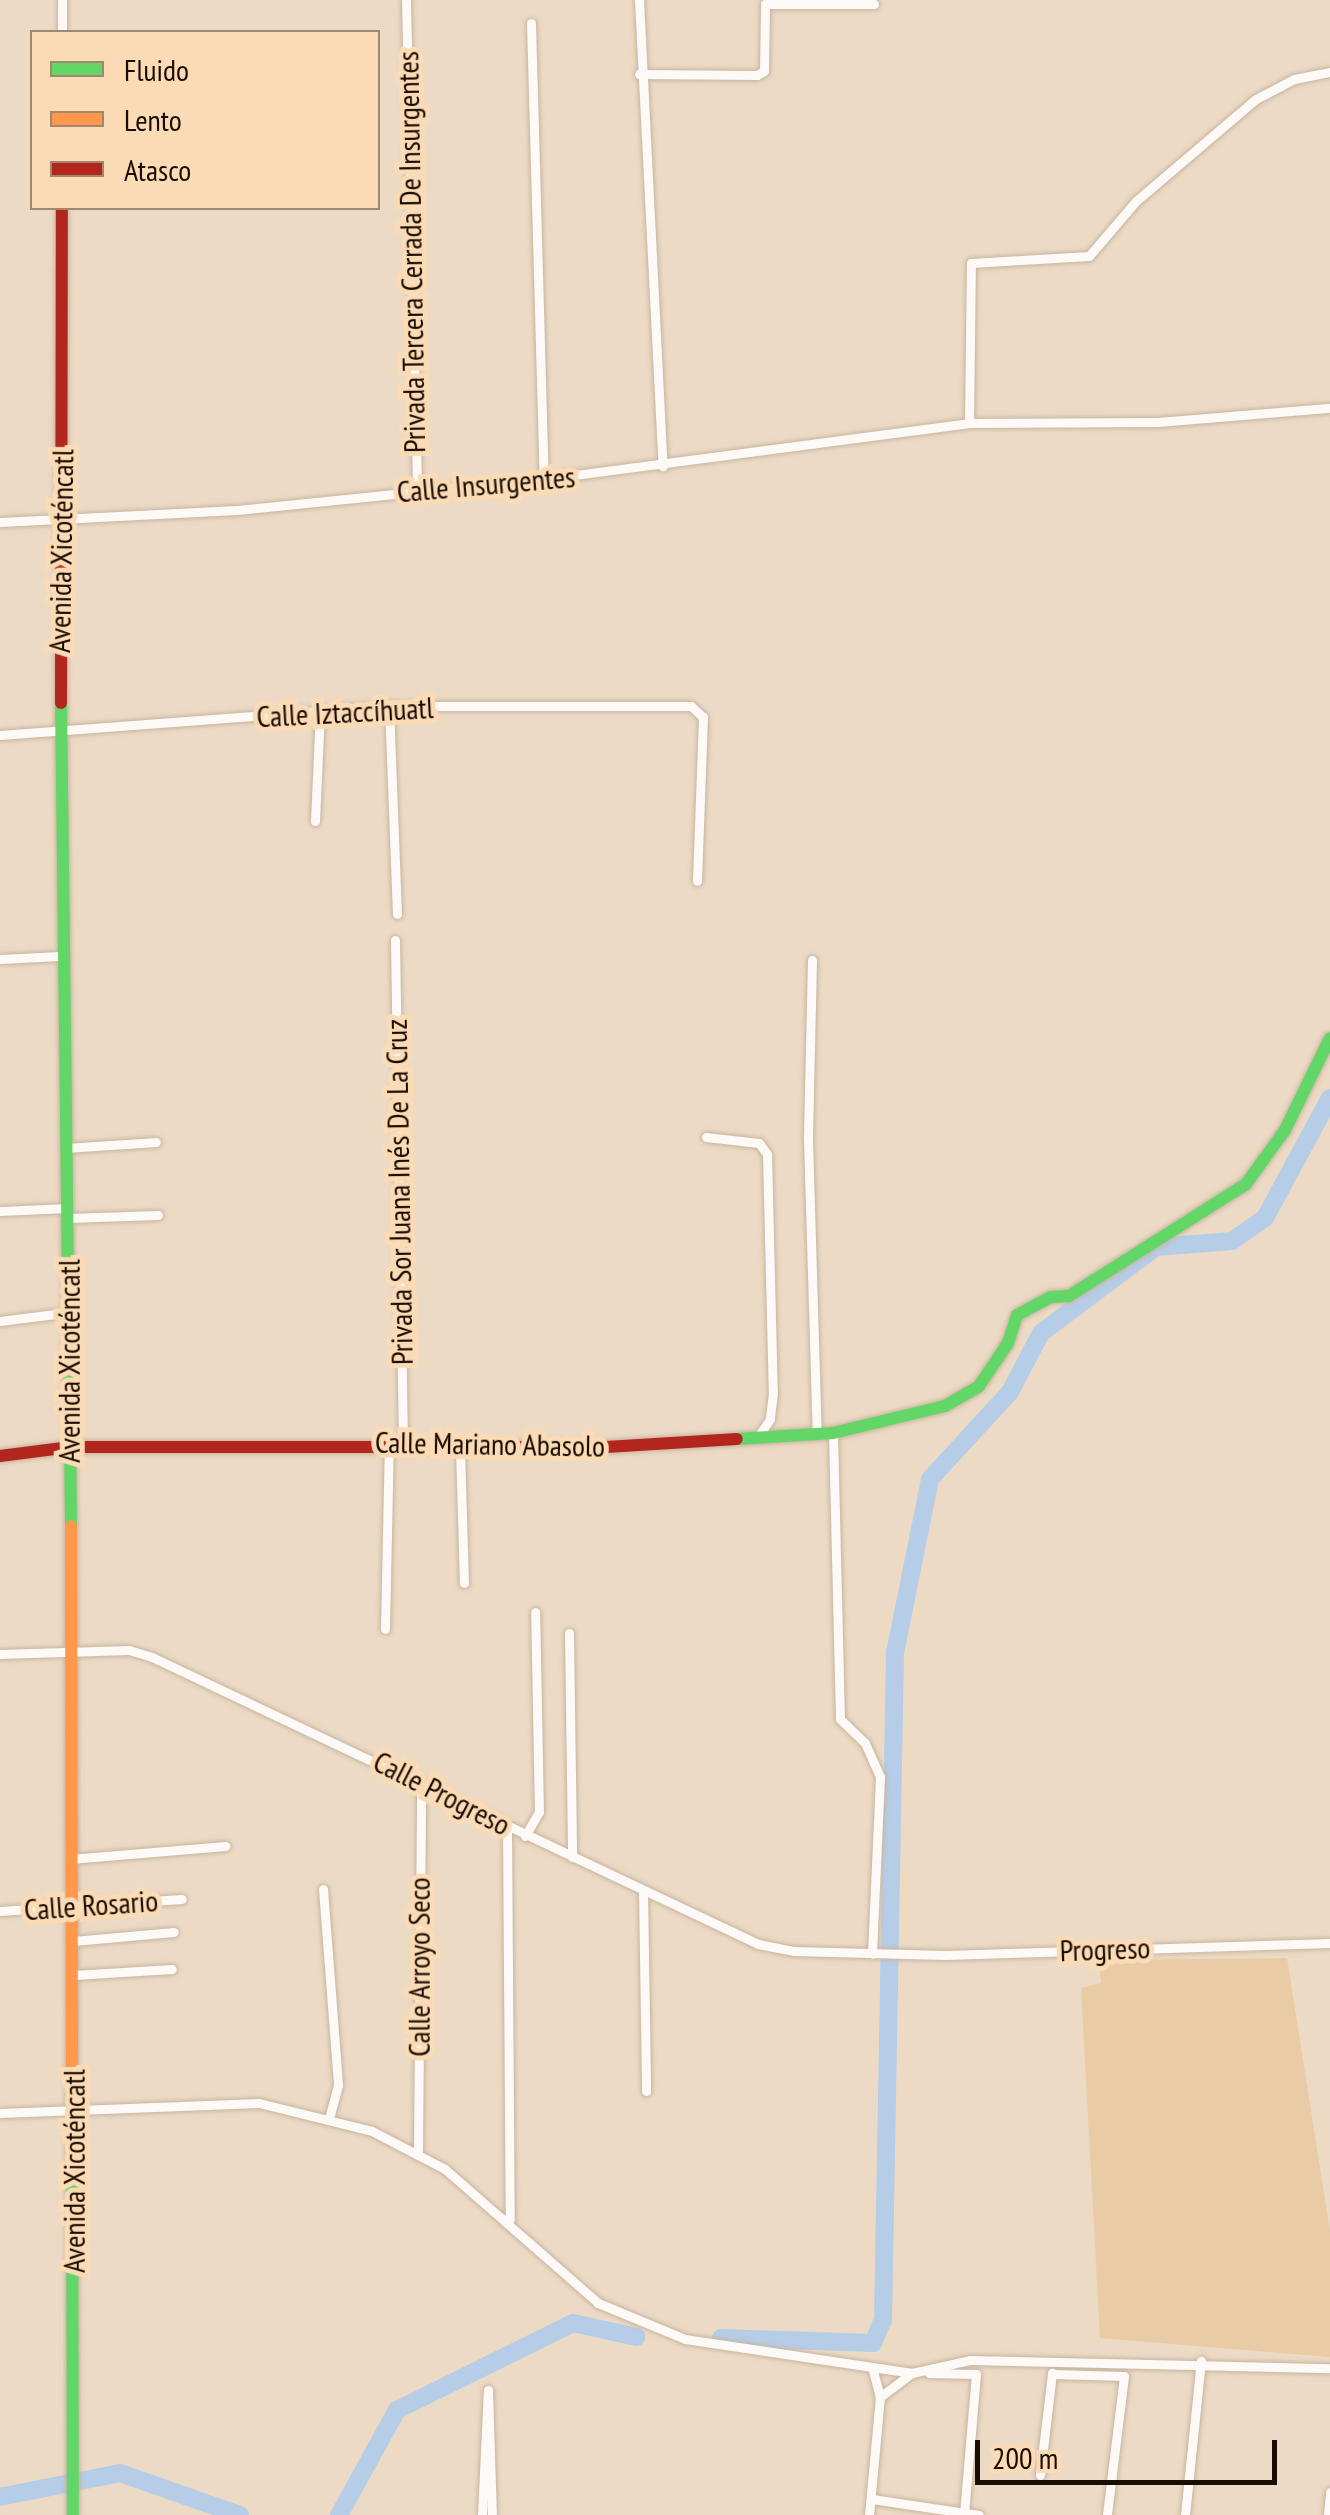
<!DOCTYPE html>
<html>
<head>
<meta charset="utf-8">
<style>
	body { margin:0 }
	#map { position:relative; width:1330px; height:2515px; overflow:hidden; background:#ecdac5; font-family:"PT Sans Narrow",sans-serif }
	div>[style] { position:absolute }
	.green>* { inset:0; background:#e9cba6 }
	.river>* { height:18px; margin:-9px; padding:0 9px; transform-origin:9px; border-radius:9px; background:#b6cde7 }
	.roads { filter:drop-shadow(0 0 2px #c7b5a0) drop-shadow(0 0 2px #c7b5a0) }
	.street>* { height:9px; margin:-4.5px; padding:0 4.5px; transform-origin:4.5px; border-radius:4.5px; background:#fcf9f6 }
	.fast>* { height:12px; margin:-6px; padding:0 6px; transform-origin:6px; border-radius:6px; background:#63d668 }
	.slow>* { height:12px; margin:-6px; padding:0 6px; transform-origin:6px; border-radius:6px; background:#ff974d }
	.jam>* { height:12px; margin:-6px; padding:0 6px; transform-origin:6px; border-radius:6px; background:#b3261e }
	span { translate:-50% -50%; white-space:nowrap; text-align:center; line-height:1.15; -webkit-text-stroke:10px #fbdbb6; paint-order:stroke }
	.street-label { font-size:30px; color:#1a0c00 }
	.legend { position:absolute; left:30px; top:30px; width:350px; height:180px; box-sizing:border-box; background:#fbdbb6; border:2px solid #a1886d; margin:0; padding:12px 18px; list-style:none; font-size:30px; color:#1a0c00 }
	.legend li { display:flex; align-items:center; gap:20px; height:50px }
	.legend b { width:50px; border:2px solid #a1886d }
	.scale { position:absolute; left:975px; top:2440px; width:302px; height:45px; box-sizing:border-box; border:5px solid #1a0c00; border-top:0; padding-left:12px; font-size:30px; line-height:35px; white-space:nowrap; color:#1a0c00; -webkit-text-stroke:8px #fbdbb6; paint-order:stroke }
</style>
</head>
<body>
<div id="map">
	<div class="green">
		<i style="clip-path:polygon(1287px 1958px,1330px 2231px,1330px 2357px,1100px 2338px,1081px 1988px,1101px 1983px,1099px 1960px)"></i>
	</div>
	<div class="river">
		<i style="left:721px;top:2338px;width:152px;rotate:1.9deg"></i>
		<i style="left:873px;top:2343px;width:25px;rotate:-67deg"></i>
		<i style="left:883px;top:2320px;width:667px;rotate:-88.97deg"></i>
		<i style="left:895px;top:1653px;width:177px;rotate:-78.6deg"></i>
		<i style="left:930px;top:1479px;width:118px;rotate:-47.4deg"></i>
		<i style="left:1010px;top:1392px;width:67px;rotate:-62.3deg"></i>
		<i style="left:1041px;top:1333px;width:144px;rotate:-36.8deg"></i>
		<i style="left:1156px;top:1247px;width:76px;rotate:-4.5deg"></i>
		<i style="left:1232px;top:1241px;width:40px;rotate:-34.9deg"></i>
		<i style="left:1265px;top:1218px;width:136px;rotate:-61.6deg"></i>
		<i style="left:0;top:2497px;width:122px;rotate:-11.3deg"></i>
		<i style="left:120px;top:2473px;width:127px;rotate:19.3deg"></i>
		<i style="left:339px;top:2515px;width:120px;rotate:-61.1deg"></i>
		<i style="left:397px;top:2410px;width:196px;rotate:-26.3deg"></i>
		<i style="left:573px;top:2323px;width:65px;rotate:12.5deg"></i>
	</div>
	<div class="roads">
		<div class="street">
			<i style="left:62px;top:0;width:32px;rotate:90deg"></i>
			<i style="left:406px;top:0;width:490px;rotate:88.7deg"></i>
			<i style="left:639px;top:0;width:467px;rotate:87.1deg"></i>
			<i style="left:531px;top:23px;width:456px;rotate:88.4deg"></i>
			<i style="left:639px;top:74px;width:118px;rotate:0.5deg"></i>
			<i style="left:757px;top:75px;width:8px;rotate:-30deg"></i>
			<i style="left:764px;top:71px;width:67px;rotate:-89.1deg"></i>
			<i style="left:765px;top:4px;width:109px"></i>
			<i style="left:969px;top:423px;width:160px;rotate:-89.3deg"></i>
			<i style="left:971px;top:263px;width:118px;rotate:-3.4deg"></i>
			<i style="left:1089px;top:256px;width:72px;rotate:-49.5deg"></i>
			<i style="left:1136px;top:201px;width:157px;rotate:-40.4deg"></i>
			<i style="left:1256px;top:99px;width:43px;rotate:-27.8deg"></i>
			<i style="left:1294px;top:79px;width:37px;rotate:-11deg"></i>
			<i style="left:0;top:522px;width:237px;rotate:-2.9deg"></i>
			<i style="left:237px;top:510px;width:309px;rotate:-5.8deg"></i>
			<i style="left:544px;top:479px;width:429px;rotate:-7.5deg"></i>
			<i style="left:969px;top:423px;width:189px;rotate:-0.3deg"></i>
			<i style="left:1158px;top:422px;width:173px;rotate:-4.7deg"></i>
			<i style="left:389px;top:706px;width:208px;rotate:87.8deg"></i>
			<i style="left:0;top:735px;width:390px;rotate:-4.3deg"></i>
			<i style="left:389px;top:706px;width:302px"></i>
			<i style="left:691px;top:706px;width:16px;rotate:43deg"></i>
			<i style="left:703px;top:717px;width:164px;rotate:92.1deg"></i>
			<i style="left:315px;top:821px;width:109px;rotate:-87.4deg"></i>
			<i style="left:395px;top:940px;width:503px;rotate:89.09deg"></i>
			<i style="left:0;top:959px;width:60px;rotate:-2.9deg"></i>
			<i style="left:812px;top:960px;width:179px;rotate:91.3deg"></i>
			<i style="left:808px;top:1139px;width:295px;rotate:88.3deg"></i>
			<i style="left:706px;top:1137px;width:53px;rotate:6.5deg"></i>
			<i style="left:759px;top:1143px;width:14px;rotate:54deg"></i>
			<i style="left:767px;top:1154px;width:239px;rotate:88.6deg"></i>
			<i style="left:773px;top:1393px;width:26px;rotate:97deg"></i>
			<i style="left:770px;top:1419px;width:23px;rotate:124deg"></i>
			<i style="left:66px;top:1148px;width:90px;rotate:-3.8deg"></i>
			<i style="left:0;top:1211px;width:68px;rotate:-2.5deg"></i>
			<i style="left:68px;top:1218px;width:90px;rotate:-1.9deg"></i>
			<i style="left:0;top:1321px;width:72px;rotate:-7.2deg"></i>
			<i style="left:833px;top:1433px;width:286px;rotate:88.6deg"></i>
			<i style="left:840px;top:1719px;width:35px;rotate:44deg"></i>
			<i style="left:865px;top:1743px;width:37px;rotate:66deg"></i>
			<i style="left:880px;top:1777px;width:177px;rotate:92.6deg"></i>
			<i style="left:460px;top:1449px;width:134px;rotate:88.3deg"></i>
			<i style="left:385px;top:1629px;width:184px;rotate:-88.8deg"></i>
			<i style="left:569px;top:1633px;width:224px;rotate:89.2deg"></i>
			<i style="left:0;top:1654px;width:129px;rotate:-1.8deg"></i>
			<i style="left:129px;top:1650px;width:24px;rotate:17deg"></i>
			<i style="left:152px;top:1657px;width:671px;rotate:25.34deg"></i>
			<i style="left:758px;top:1944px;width:37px;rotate:11deg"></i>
			<i style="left:794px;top:1951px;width:152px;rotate:1.5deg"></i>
			<i style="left:946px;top:1955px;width:384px;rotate:-1.8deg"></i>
			<i style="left:507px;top:1827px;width:392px;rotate:89.6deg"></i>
			<i style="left:525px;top:1836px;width:28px;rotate:-60deg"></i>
			<i style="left:539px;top:1812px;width:200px;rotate:-91.1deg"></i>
			<i style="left:70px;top:1859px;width:156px;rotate:-4.8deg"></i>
			<i style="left:323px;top:1889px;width:197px;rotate:85.6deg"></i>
			<i style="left:338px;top:2085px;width:35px;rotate:105deg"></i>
			<i style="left:643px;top:1891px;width:200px;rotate:89.1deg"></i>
			<i style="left:0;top:1911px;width:182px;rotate:-3.8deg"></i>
			<i style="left:73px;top:1941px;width:101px;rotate:-5.1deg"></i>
			<i style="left:74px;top:1975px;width:98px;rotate:-3.5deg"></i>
			<i style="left:0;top:2113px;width:259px;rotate:-2.2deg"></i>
			<i style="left:259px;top:2103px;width:116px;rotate:13.9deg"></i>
			<i style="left:372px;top:2131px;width:82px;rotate:27.5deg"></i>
			<i style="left:445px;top:2169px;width:203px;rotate:41.2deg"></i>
			<i style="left:598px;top:2303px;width:94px;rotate:22.5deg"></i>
			<i style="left:685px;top:2339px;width:230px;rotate:8.5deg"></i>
			<i style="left:912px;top:2373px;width:59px;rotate:-12.6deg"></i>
			<i style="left:970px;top:2360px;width:360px;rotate:1.3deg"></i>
			<i style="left:418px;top:2151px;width:368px;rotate:-89.5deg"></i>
			<i style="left:929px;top:2373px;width:47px;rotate:1.2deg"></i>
			<i style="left:976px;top:2374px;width:142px;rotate:94.9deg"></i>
			<i style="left:1052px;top:2374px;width:72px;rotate:1.6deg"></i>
			<i style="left:1124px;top:2376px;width:140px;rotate:97deg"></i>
			<i style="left:488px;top:2390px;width:125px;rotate:88.2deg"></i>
			<i style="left:880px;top:2397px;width:40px;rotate:-37deg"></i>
			<i style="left:1040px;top:2475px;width:103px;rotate:-83.3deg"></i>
			<i style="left:872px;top:2499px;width:108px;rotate:8.5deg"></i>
			<i style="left:482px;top:2515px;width:125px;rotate:-87.3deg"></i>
			<i style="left:869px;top:2515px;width:119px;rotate:-84.7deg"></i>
			<i style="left:880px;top:2397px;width:28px;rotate:-105deg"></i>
			<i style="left:1185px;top:2515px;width:155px;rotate:-84.1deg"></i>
			<i style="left:1328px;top:2515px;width:23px;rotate:-85deg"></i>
		</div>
		<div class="fast">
			<i style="left:61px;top:703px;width:823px;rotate:89.3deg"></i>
			<i style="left:737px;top:1439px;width:96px;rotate:-3.6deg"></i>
			<i style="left:833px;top:1433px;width:115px;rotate:-13.6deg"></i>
			<i style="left:945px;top:1406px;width:39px;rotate:-30deg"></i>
			<i style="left:979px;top:1386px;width:52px;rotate:-56deg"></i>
			<i style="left:1008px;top:1343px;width:29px;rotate:-72deg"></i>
			<i style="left:1017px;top:1315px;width:38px;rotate:-28deg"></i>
			<i style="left:1051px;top:1297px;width:18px;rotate:-3deg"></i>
			<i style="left:1069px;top:1296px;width:209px;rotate:-32.3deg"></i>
			<i style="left:1246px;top:1184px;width:67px;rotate:-54.2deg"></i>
			<i style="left:1285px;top:1130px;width:102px;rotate:-63.9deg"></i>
			<i style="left:72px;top:2067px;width:448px;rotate:89.9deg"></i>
		</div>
		<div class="slow">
			<i style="left:71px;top:1526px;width:541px;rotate:89.89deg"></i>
		</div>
		<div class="jam">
			<i style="left:61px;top:703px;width:495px;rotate:-89.9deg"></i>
			<i style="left:0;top:1456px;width:71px;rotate:-7.3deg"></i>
			<i style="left:70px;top:1447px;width:536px"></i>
			<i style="left:606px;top:1447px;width:131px;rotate:-3.5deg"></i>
		</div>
	</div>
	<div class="street-label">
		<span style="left:411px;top:252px;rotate:-91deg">Privada Tercera Cerrada De Insurgentes</span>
		<span style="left:486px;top:484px;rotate:-5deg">Calle Insurgentes</span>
		<span style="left:61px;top:551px;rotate:-89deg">Avenida Xicoténcatl</span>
		<span style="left:345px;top:712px;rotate:-3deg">Calle Iztaccíhuatl</span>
		<span style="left:399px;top:1192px;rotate:-91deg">Privada Sor Juana Inés De La Cruz</span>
		<span style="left:69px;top:1361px;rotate:-90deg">Avenida Xicoténcatl</span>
		<span style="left:490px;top:1444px;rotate:1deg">Calle Mariano Abasolo</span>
		<span style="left:442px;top:1793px;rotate:27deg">Calle Progreso</span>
		<span style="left:91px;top:1905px;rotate:-4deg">Calle Rosario</span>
		<span style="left:1105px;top:1949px;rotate:-2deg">Progreso</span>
		<span style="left:419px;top:1967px;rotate:-90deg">Calle Arroyo Seco</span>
		<span style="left:74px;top:2171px;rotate:-90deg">Avenida Xicoténcatl</span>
	</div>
	<ul class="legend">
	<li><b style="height:12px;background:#63d668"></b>Fluido</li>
	<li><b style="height:12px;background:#ff974d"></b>Lento</li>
	<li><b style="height:12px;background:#b3261e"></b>Atasco</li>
	</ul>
	<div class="scale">200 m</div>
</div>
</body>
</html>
